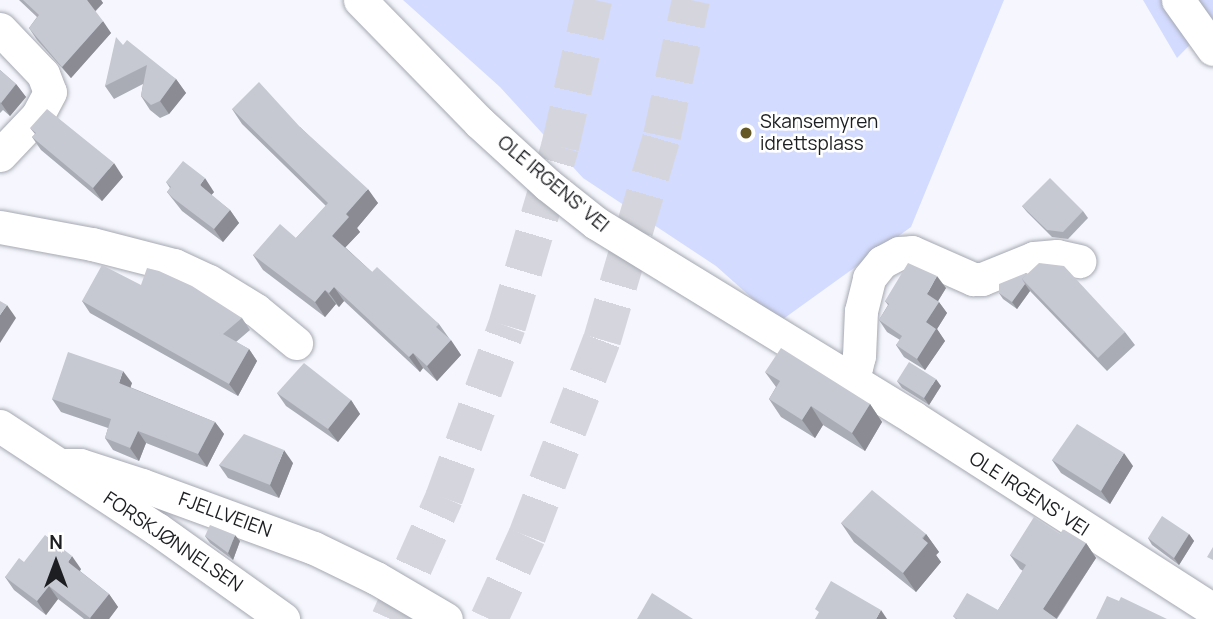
<!DOCTYPE html>
<html>
<head>
<meta charset="utf-8">
<style>
	body { margin:0 }
	#map { position:relative; width:1213px; height:619px; overflow:hidden; background:#f6f7fe; font-family:Manrope,sans-serif }
	div>[style] { position:absolute }
	.green>* { inset:0; background:#d3dbff }
	.highway-tunnel>* { height:38px; margin-top:-19px; transform-origin:0; background:repeating-linear-gradient(90deg,#d5d6dd 0 38px,transparent 0 57px) }
	.roads { filter:drop-shadow(0 0 2px #a5a8b1) drop-shadow(0 0 2px #a5a8b1) }
	.minor>* { height:33px; margin:-16.5px; padding:0 16.5px; transform-origin:16.5px; border-radius:16.5px; background:#fff }
	.wall>* { inset:0; background:#aaacb5 }
	.shaded-wall>* { inset:0; background:#8b8c93 }
	.building>* { inset:0; background:#c6c8d2 }
	.dots>* { width:19px; height:19px; translate:-50% -50%; box-sizing:border-box; border:4px solid #fff; border-radius:50% }
	span { translate:-50% -50%; white-space:nowrap; text-align:center; line-height:1.15; -webkit-text-stroke:5px #fff; paint-order:stroke }
	.poi-label { font-size:19px; color:#1d1e21 }
	.left { translate:0 -50%; text-align:left }
	.street-label { font-size:19px; color:#1d1e21 }
	.north { position:absolute; left:21px; top:528px; width:70px; height:70px; -webkit-text-stroke:5px #fff; paint-order:stroke; rotate:0deg; font-size:19px; font-weight:700; line-height:28px; text-align:center; color:#1d1e21 }
	.north::after { content:''; display:block; margin:auto; width:24px; height:32px; background:#1d1e21; clip-path:polygon(50% 0,100% 100%,50% 72%,0 100%) }
</style>
</head>
<body>
<div id="map">
	<div class="green">
		<i style="clip-path:polygon(403px 0,1004px 0,911px 227px,779px 322px,716px 266px,583px 178px,500px 87px)"></i>
		<i style="clip-path:polygon(1143px 0,1213px 0,1213px 21px,1177px 58px)"></i>
	</div>
	<div class="highway-tunnel">
		<i style="left:390px;top:619px;width:133px;rotate:-65.9deg"></i>
		<i style="left:444px;top:498px;width:183px;rotate:-69.9deg"></i>
		<i style="left:507px;top:326px;width:187px;rotate:-73.5deg"></i>
		<i style="left:560px;top:147px;width:151px;rotate:-77.3deg"></i>
		<i style="left:489px;top:619px;width:91px;rotate:-65.4deg"></i>
		<i style="left:527px;top:536px;width:210px;rotate:-69.1deg"></i>
		<i style="left:602px;top:340px;width:213px;rotate:-73.6deg"></i>
		<i style="left:662px;top:136px;width:139px;rotate:-78deg"></i>
	</div>
	<div class="roads">
		<div class="minor">
			<i style="left:360px;top:0;width:170px;rotate:45.7deg"></i>
			<i style="left:479px;top:122px;width:93px;rotate:42.4deg"></i>
			<i style="left:548px;top:185px;width:61px;rotate:38.4deg"></i>
			<i style="left:596px;top:223px;width:373px;rotate:31.5deg"></i>
			<i style="left:914px;top:418px;width:355px;rotate:32.7deg"></i>
			<i style="left:1178px;top:0;width:60px;rotate:54.5deg"></i>
			<i style="left:0;top:29px;width:62px;rotate:46.3deg"></i>
			<i style="left:43px;top:74px;width:19px;rotate:69deg"></i>
			<i style="left:50px;top:92px;width:26px;rotate:118deg"></i>
			<i style="left:38px;top:115px;width:55px;rotate:133.5deg"></i>
			<i style="left:0;top:227px;width:94px;rotate:10.5deg"></i>
			<i style="left:92px;top:244px;width:85px;rotate:14.4deg"></i>
			<i style="left:174px;top:265px;width:38px;rotate:25deg"></i>
			<i style="left:209px;top:281px;width:55px;rotate:31.7deg"></i>
			<i style="left:256px;top:310px;width:52px;rotate:39.5deg"></i>
			<i style="left:845px;top:378px;width:16px;rotate:-45deg"></i>
			<i style="left:856px;top:367px;width:11px;rotate:-75deg"></i>
			<i style="left:859px;top:356px;width:45px;rotate:-87.5deg"></i>
			<i style="left:861px;top:311px;width:34px;rotate:-76deg"></i>
			<i style="left:869px;top:278px;width:21px;rotate:-51deg"></i>
			<i style="left:882px;top:262px;width:19px;rotate:-28deg"></i>
			<i style="left:899px;top:253px;width:13px;rotate:-4deg"></i>
			<i style="left:912px;top:252px;width:67px;rotate:23.9deg"></i>
			<i style="left:973px;top:279px;width:9px"></i>
			<i style="left:982px;top:279px;width:56px;rotate:-22deg"></i>
			<i style="left:1034px;top:258px;width:23px;rotate:-5deg"></i>
			<i style="left:1057px;top:256px;width:23px;rotate:13deg"></i>
			<i style="left:0;top:426px;width:188px;rotate:33.3deg"></i>
			<i style="left:157px;top:529px;width:155px;rotate:35.5deg"></i>
			<i style="left:63px;top:465px;width:17px"></i>
			<i style="left:80px;top:465px;width:65px;rotate:17.9deg"></i>
			<i style="left:142px;top:485px;width:183px;rotate:20.1deg"></i>
			<i style="left:314px;top:548px;width:69px;rotate:25.8deg"></i>
			<i style="left:376px;top:578px;width:81px;rotate:30.4deg"></i>
		</div>
	</div>
	<div class="wall">
		<i style="clip-path:polygon(19px 0,101px 0,103px 3px,95px 12px,111px 33px,71px 78px,37px 40px,29px 28px,37px 17px)"></i>
		<i style="clip-path:polygon(123px 45px,176px 79px,186px 93px,169px 114px,160px 118px,150px 110px,141px 96px,143px 84px,114px 99px,105px 86px)"></i>
		<i style="clip-path:polygon(0 70px,16px 84px,26px 97px,10px 116px,3px 110px,0 113px)"></i>
		<i style="clip-path:polygon(232px 109px,300px 127px,378px 203px,357px 228px,360px 232px,345px 247px,372px 272px,439px 324px,461px 355px,437px 381px,423px 368px,420px 372px,344px 301px,339px 307px,336px 304px,325px 317px,263px 270px,253px 255px,296px 238px,326px 206px,242px 124px)"></i>
		<i style="clip-path:polygon(30px 128px,123px 177px,102px 201px,41px 150px,32px 137px,35px 134px)"></i>
		<i style="clip-path:polygon(166px 182px,214px 192px,211px 195px,230px 210px,239px 223px,223px 242px,182px 211px,167px 192px,170px 188px)"></i>
		<i style="clip-path:polygon(1022px 206px,1083px 211px,1088px 218px,1068px 239px,1052px 237px,1027px 212px)"></i>
		<i style="clip-path:polygon(1026px 273px,1125px 332px,1135px 345px,1107px 371px,1030px 291px,1017px 309px,1003px 299px,999px 293px)"></i>
		<i style="clip-path:polygon(141px 285px,242px 318px,250px 330px,236px 342px,249px 349px,257px 361px,238px 396px,90px 313px,82px 301px)"></i>
		<i style="clip-path:polygon(946px 288px,938px 301px,947px 313px,937px 329px,945px 341px,925px 370px,904px 357px,896px 345px,900px 340px,887px 332px,879px 320px,888px 305px,885px 301px)"></i>
		<i style="clip-path:polygon(765px 372px,870px 404px,882px 422px,865px 451px,823px 425px,815px 438px,781px 417px,769px 399px,776px 387px)"></i>
		<i style="clip-path:polygon(897px 381px,941px 386px,929px 405px,902px 388px)"></i>
		<i style="clip-path:polygon(132px 383px,130px 387px,215px 422px,224px 434px,207px 467px,146px 443px,139px 461px,113px 450px,105px 438px,108px 428px,61px 412px,52px 399px)"></i>
		<i style="clip-path:polygon(277px 393px,351px 400px,360px 414px,338px 442px,286px 406px)"></i>
		<i style="clip-path:polygon(1052px 460px,1133px 466px,1110px 504px,1061px 473px)"></i>
		<i style="clip-path:polygon(293px 463px,279px 498px,228px 478px,219px 465px)"></i>
		<i style="clip-path:polygon(841px 523px,926px 534px,939px 552px,936px 555px,941px 562px,916px 592px,854px 542px)"></i>
		<i style="clip-path:polygon(1189px 534px,1194px 541px,1179px 565px,1152px 545px,1148px 538px)"></i>
		<i style="clip-path:polygon(205px 536px,240px 541px,233px 560px,210px 543px)"></i>
		<i style="clip-path:polygon(1086px 543px,1096px 558px,1057px 619px,956px 619px,953px 616px,998px 610px,1023px 571px,1020px 569px,1010px 555px)"></i>
		<i style="clip-path:polygon(24px 562px,81px 569px,80px 571px,109px 594px,118px 607px,109px 619px,84px 619px,58px 599px,46px 615px,14px 590px,5px 577px)"></i>
	</div>
	<div class="shaded-wall">
		<i style="clip-path:polygon(87px 0,101px 0,103px 3px,94px 12px)"></i>
		<i style="clip-path:polygon(103px 21px,111px 33px,71px 78px,62px 67px)"></i>
		<i style="clip-path:polygon(176px 79px,186px 93px,169px 114px,160px 101px)"></i>
		<i style="clip-path:polygon(16px 84px,26px 97px,10px 116px,1px 103px)"></i>
		<i style="clip-path:polygon(114px 163px,123px 177px,102px 201px,93px 188px)"></i>
		<i style="clip-path:polygon(205px 178px,214px 192px,209px 198px,200px 185px)"></i>
		<i style="clip-path:polygon(368px 189px,378px 203px,357px 228px,360px 232px,343px 250px,332px 236px,346px 214px)"></i>
		<i style="clip-path:polygon(230px 210px,239px 223px,223px 242px,214px 229px)"></i>
		<i style="clip-path:polygon(937px 276px,946px 288px,935px 306px,927px 294px)"></i>
		<i style="clip-path:polygon(1025px 284px,1030px 291px,1017px 309px,1012px 302px)"></i>
		<i style="clip-path:polygon(334px 287px,344px 301px,339px 307px,329px 293px)"></i>
		<i style="clip-path:polygon(325px 290px,336px 304px,325px 317px,315px 302px)"></i>
		<i style="clip-path:polygon(939px 302px,947px 313px,937px 329px,945px 341px,925px 370px,917px 359px,926px 322px)"></i>
		<i style="clip-path:polygon(7px 305px,16px 318px,0 343px,0 315px)"></i>
		<i style="clip-path:polygon(451px 340px,461px 355px,437px 381px,427px 366px)"></i>
		<i style="clip-path:polygon(249px 349px,257px 361px,238px 396px,229px 384px)"></i>
		<i style="clip-path:polygon(413px 353px,423px 368px,420px 372px,409px 357px)"></i>
		<i style="clip-path:polygon(123px 371px,132px 383px,128px 395px,119px 383px)"></i>
		<i style="clip-path:polygon(936px 379px,941px 386px,929px 405px,924px 398px)"></i>
		<i style="clip-path:polygon(351px 400px,360px 414px,338px 442px,328px 429px)"></i>
		<i style="clip-path:polygon(870px 404px,882px 422px,865px 451px,852px 433px)"></i>
		<i style="clip-path:polygon(811px 406px,823px 425px,815px 438px,802px 420px)"></i>
		<i style="clip-path:polygon(215px 422px,224px 434px,207px 467px,198px 454px)"></i>
		<i style="clip-path:polygon(138px 431px,146px 443px,139px 461px,130px 448px)"></i>
		<i style="clip-path:polygon(284px 450px,293px 463px,279px 498px,270px 485px)"></i>
		<i style="clip-path:polygon(1124px 453px,1133px 466px,1110px 504px,1101px 491px)"></i>
		<i style="clip-path:polygon(926px 534px,939px 552px,936px 555px,941px 562px,916px 592px,903px 573px)"></i>
		<i style="clip-path:polygon(1189px 534px,1194px 541px,1179px 565px,1174px 558px)"></i>
		<i style="clip-path:polygon(235px 535px,240px 541px,233px 560px,228px 553px)"></i>
		<i style="clip-path:polygon(1086px 543px,1096px 558px,1056px 619px,1043px 609px)"></i>
		<i style="clip-path:polygon(72px 556px,81px 569px,77px 575px,68px 562px)"></i>
		<i style="clip-path:polygon(49px 586px,58px 599px,46px 615px,37px 601px)"></i>
		<i style="clip-path:polygon(109px 594px,118px 607px,109px 619px,91px 619px,90px 618px)"></i>
		<i style="clip-path:polygon(881px 610px,887px 619px,876px 619px)"></i>
	</div>
	<div class="building">
		<i style="clip-path:polygon(23px 0,87px 0,103px 21px,62px 67px,29px 28px,39px 15px)"></i>
		<i style="clip-path:polygon(116px 37px,123px 45px,127px 40px,176px 79px,160px 101px,151px 105px,141px 96px,147px 65px,105px 86px)"></i>
		<i style="clip-path:polygon(0 70px,16px 84px,1px 103px,0 102px)"></i>
		<i style="clip-path:polygon(259px 82px,300px 127px,368px 189px,346px 214px,349px 217px,332px 236px,372px 272px,377px 267px,439px 324px,436px 327px,451px 340px,427px 366px,413px 353px,409px 357px,334px 287px,329px 293px,325px 290px,315px 302px,253px 255px,280px 224px,296px 238px,328px 203px,232px 109px)"></i>
		<i style="clip-path:polygon(47px 109px,114px 163px,93px 188px,32px 137px,36px 133px,30px 128px)"></i>
		<i style="clip-path:polygon(183px 161px,205px 178px,200px 185px,230px 210px,214px 229px,173px 198px,167px 192px,171px 187px,166px 182px)"></i>
		<i style="clip-path:polygon(1050px 178px,1083px 211px,1063px 232px,1047px 230px,1022px 206px)"></i>
		<i style="clip-path:polygon(908px 263px,937px 276px,927px 294px,939px 302px,926px 322px,936px 329px,917px 359px,896px 345px,902px 336px,879px 320px,889px 304px,885px 301px)"></i>
		<i style="clip-path:polygon(1039px 263px,1064px 266px,1125px 332px,1098px 358px,1022px 279px)"></i>
		<i style="clip-path:polygon(102px 265px,141px 285px,147px 268px,159px 271px,192px 286px,242px 318px,223px 334px,249px 349px,229px 384px,82px 301px)"></i>
		<i style="clip-path:polygon(1026px 273px,1028px 274px,1022px 279px,1025px 284px,1012px 302px,999px 293px,999px 284px)"></i>
		<i style="clip-path:polygon(0 301px,7px 305px,0 315px)"></i>
		<i style="clip-path:polygon(781px 348px,870px 404px,852px 433px,811px 406px,802px 420px,769px 399px,780px 381px,765px 372px)"></i>
		<i style="clip-path:polygon(68px 352px,123px 371px,119px 383px,215px 422px,198px 454px,138px 431px,130px 448px,105px 438px,111px 419px,52px 399px)"></i>
		<i style="clip-path:polygon(909px 362px,936px 379px,924px 398px,897px 381px)"></i>
		<i style="clip-path:polygon(304px 363px,351px 400px,328px 429px,277px 393px)"></i>
		<i style="clip-path:polygon(1077px 424px,1124px 453px,1101px 491px,1052px 460px)"></i>
		<i style="clip-path:polygon(244px 434px,284px 450px,270px 485px,219px 465px)"></i>
		<i style="clip-path:polygon(872px 490px,926px 534px,922px 538px,928px 543px,903px 573px,841px 523px)"></i>
		<i style="clip-path:polygon(1162px 516px,1189px 534px,1174px 558px,1148px 538px)"></i>
		<i style="clip-path:polygon(1034px 517px,1060px 534px,1063px 529px,1086px 543px,1043px 609px,1057px 619px,957px 619px,953px 616px,967px 593px,998px 610px,1026px 565px,1010px 555px)"></i>
		<i style="clip-path:polygon(210px 525px,235px 535px,228px 553px,205px 536px)"></i>
		<i style="clip-path:polygon(45px 535px,72px 556px,68px 562px,109px 594px,90px 618px,49px 586px,37px 601px,5px 577px,19px 558px,24px 562px)"></i>
		<i style="clip-path:polygon(1213px 547px,1213px 560px,1207px 557px)"></i>
		<i style="clip-path:polygon(831px 581px,881px 610px,876px 619px,815px 619px,819px 612px,815px 609px)"></i>
		<i style="clip-path:polygon(652px 593px,693px 619px,637px 619px)"></i>
		<i style="clip-path:polygon(1107px 596px,1119px 601px,1121px 597px,1167px 619px,1096px 619px)"></i>
	</div>
	<div class="dots">
		<i style="left:746px;top:133px;background:#655724"></i>
	</div>
	<div class="poi-label">
		<span class="left" style="left:760px;top:133px">Skansemyren<br>idrettsplass</span>
	</div>
	<div class="street-label">
		<span style="left:553px;top:184px;rotate:40deg">OLE IRGENS' VEI</span>
		<span style="left:1029px;top:494px;rotate:33deg">OLE IRGENS' VEI</span>
		<span style="left:225px;top:515px;rotate:20deg">FJELLVEIEN</span>
		<span style="left:173px;top:542px;rotate:34deg">FORSKJØNNELSEN</span>
	</div>
	<div class="north">N</div>
</div>
</body>
</html>
